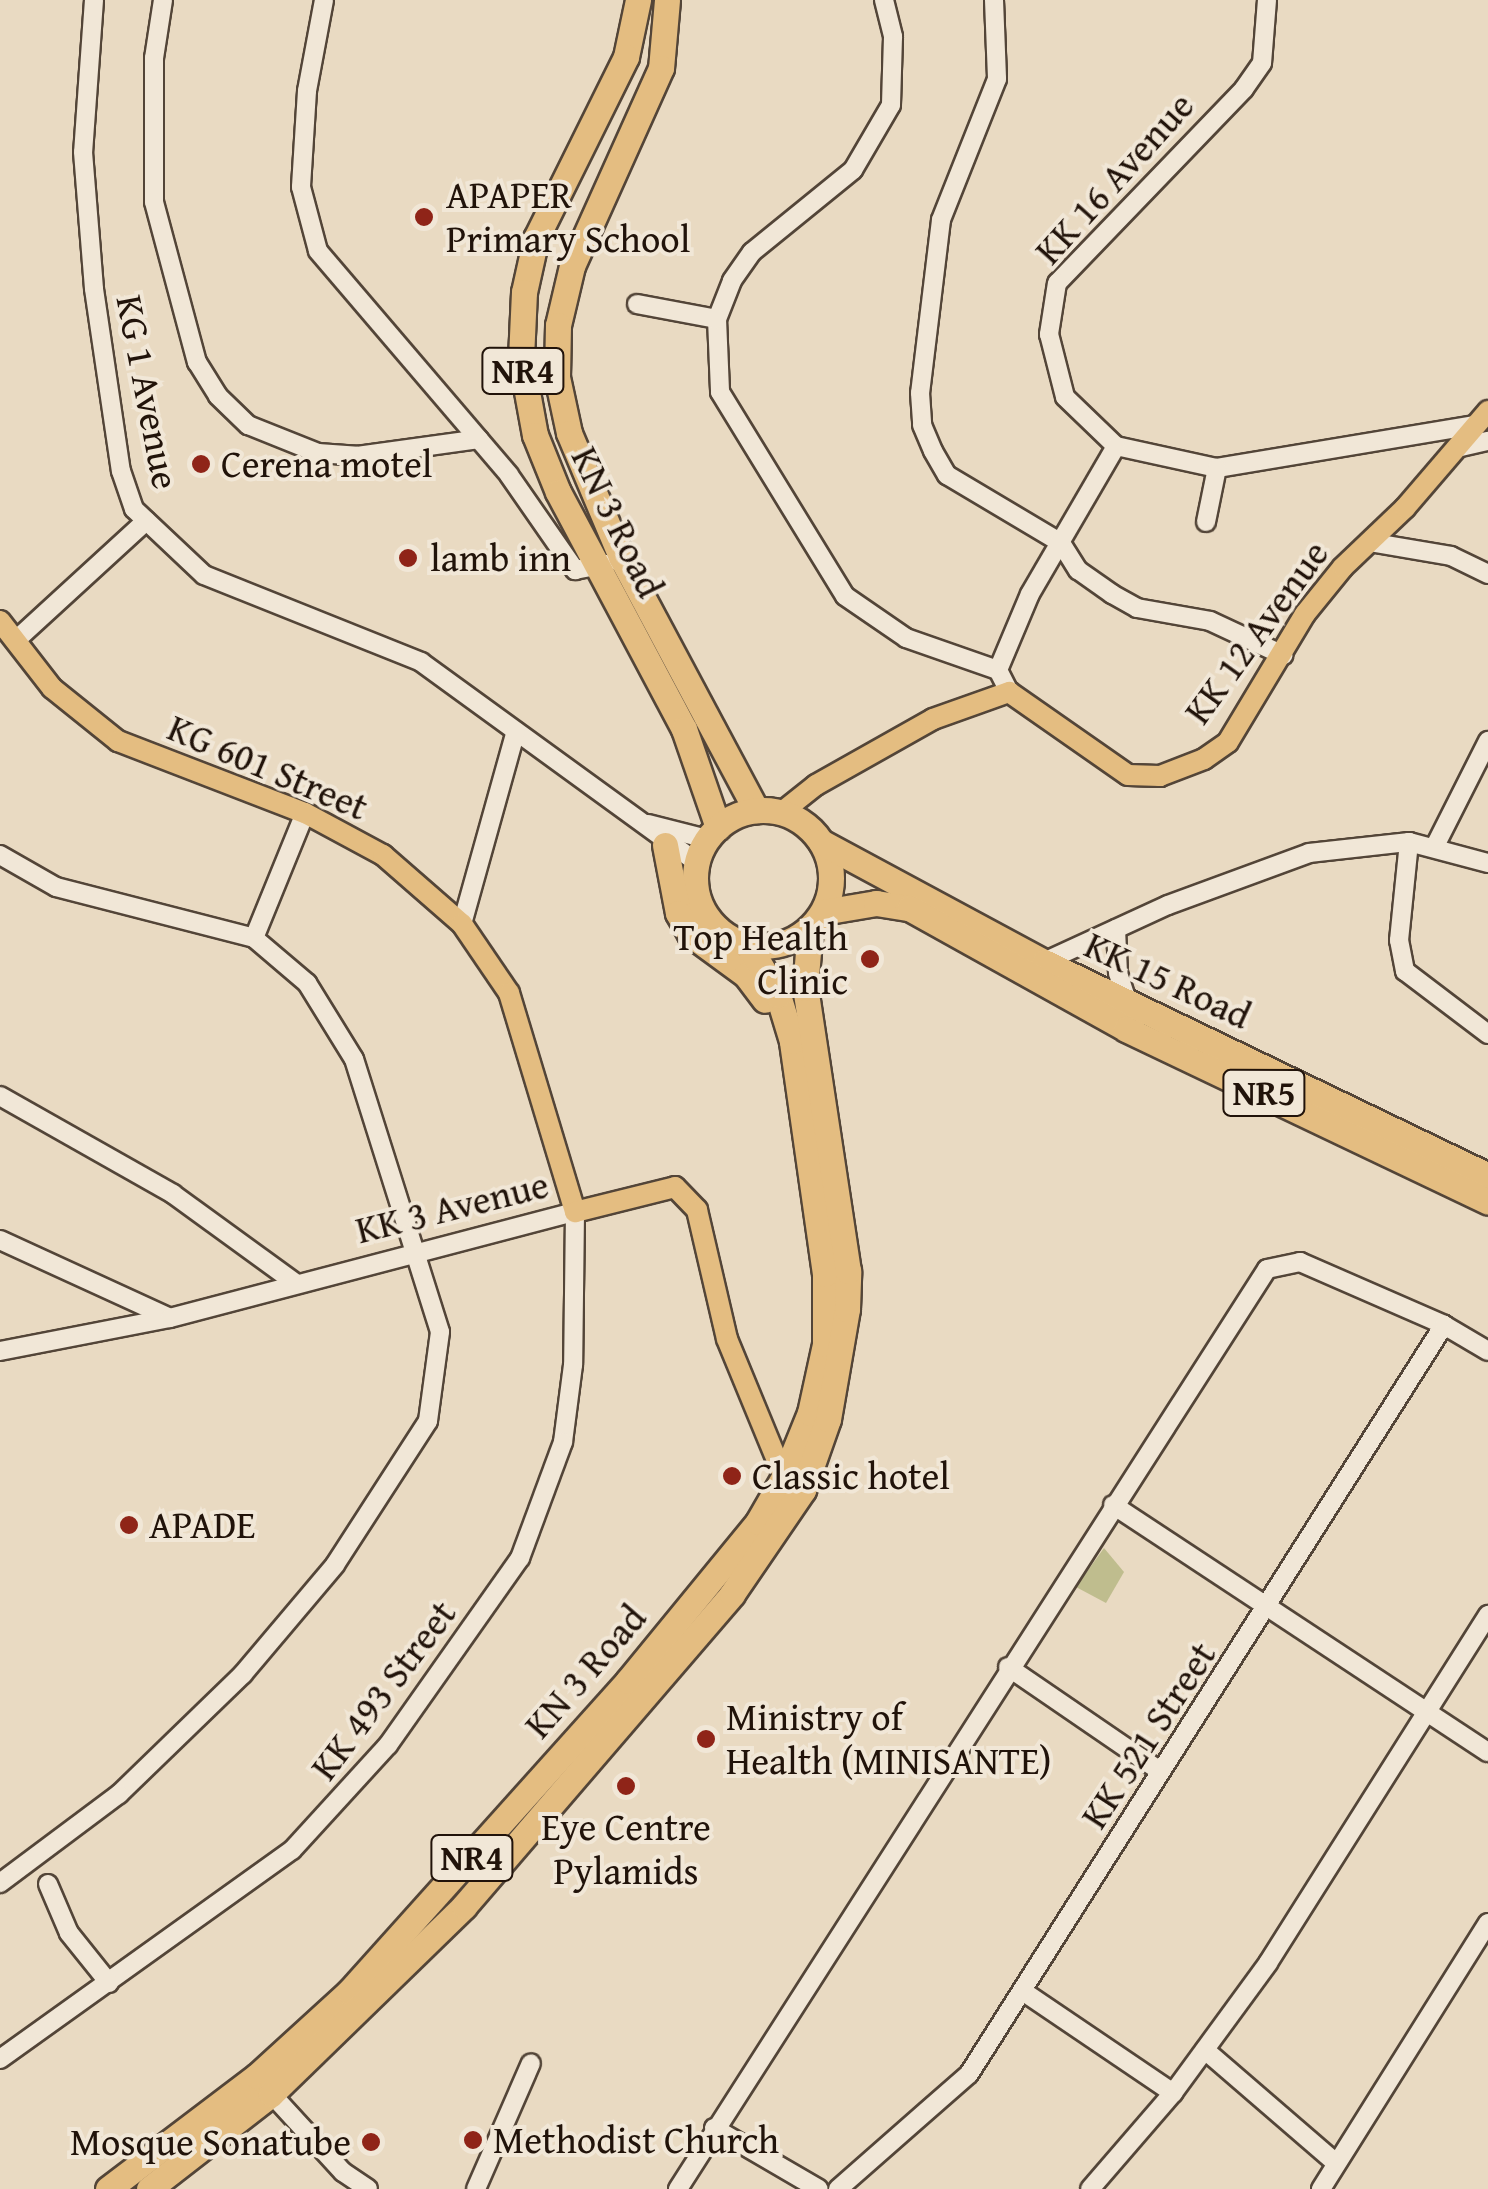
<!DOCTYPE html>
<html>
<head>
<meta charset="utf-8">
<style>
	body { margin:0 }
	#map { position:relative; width:1488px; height:2189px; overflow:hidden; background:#e9dac2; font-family:"Gentium Book Plus",serif }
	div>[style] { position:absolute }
	.green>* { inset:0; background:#bfbd8e }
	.roads { filter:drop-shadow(2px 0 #534538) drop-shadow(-2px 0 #534538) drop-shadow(0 2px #534538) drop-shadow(0 -2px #534538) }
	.minor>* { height:18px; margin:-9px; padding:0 9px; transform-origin:9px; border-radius:9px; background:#f1e7d7 }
	.major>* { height:20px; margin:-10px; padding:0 10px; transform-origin:10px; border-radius:10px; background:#e4bd81 }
	.highway>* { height:25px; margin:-12.5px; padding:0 12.5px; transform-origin:12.5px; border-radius:12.5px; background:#e4bd81 }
	.highway>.ring { margin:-12.5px; padding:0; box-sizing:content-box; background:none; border:25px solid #e4bd81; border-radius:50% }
	.dots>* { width:28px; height:28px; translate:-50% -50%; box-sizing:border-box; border:5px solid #f1e7d7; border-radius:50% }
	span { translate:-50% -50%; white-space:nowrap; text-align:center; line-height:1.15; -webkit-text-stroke:8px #f1e7d7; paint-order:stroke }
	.shield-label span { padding:2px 8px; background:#f1e7d7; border:2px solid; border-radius:8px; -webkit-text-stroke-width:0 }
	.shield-label { font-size:35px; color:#21130a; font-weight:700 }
	.street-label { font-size:38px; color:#21130a }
	.poi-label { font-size:38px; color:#21130a }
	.left { translate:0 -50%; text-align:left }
	.right { translate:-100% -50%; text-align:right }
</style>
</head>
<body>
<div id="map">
	<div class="green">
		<div style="clip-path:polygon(1104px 1548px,1124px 1572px,1106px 1603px,1076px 1587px)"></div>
	</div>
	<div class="roads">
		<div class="minor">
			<div style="left:94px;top:0;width:152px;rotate:94.1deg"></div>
			<div style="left:83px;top:152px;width:137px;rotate:85.4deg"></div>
			<div style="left:94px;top:289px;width:184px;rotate:81.6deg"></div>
			<div style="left:121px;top:471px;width:40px;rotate:71.1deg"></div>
			<div style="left:134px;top:509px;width:96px;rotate:43.3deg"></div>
			<div style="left:204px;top:575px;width:234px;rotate:21.8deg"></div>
			<div style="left:421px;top:662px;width:340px;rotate:36deg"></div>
			<div style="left:163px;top:0;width:59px;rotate:98.8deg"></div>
			<div style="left:154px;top:58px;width:144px;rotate:90deg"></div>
			<div style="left:154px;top:202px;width:166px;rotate:75deg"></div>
			<div style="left:197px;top:362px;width:40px;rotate:58deg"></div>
			<div style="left:218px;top:396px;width:42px;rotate:44deg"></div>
			<div style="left:248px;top:425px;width:75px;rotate:21.8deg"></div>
			<div style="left:318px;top:453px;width:39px;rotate:4deg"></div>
			<div style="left:357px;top:456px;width:123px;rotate:-7.9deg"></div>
			<div style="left:324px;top:0;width:93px;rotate:100.6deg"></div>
			<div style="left:307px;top:91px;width:96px;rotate:93.6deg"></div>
			<div style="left:301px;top:187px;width:66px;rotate:75.1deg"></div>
			<div style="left:318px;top:251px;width:294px;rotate:49.5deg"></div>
			<div style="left:509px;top:475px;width:116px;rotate:55.2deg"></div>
			<div style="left:575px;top:570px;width:32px;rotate:-11deg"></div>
			<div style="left:884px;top:0;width:38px;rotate:76deg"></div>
			<div style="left:893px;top:37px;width:68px;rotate:91.7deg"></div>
			<div style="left:891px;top:105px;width:75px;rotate:120.3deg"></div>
			<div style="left:853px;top:170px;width:130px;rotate:140.9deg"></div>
			<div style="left:752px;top:252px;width:35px;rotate:125deg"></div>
			<div style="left:732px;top:281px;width:41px;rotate:111.5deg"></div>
			<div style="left:717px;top:319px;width:73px;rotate:87.6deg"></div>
			<div style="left:720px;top:392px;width:239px;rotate:58.5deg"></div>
			<div style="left:845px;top:596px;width:74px;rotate:34.5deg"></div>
			<div style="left:906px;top:638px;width:97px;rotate:19.2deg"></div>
			<div style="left:998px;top:670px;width:25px;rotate:63deg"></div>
			<div style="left:994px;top:0;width:79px;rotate:87.8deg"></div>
			<div style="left:997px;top:79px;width:152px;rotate:111.7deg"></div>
			<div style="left:941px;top:220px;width:174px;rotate:96.9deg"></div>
			<div style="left:920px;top:393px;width:32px;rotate:86deg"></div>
			<div style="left:922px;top:425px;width:28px;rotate:67deg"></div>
			<div style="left:933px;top:451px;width:28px;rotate:60deg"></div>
			<div style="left:947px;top:475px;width:133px;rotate:30.8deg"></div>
			<div style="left:1061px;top:543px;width:32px;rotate:58deg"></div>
			<div style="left:1078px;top:570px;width:42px;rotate:35.2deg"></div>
			<div style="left:1112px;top:594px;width:29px;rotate:29deg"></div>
			<div style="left:1137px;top:608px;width:74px;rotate:10.1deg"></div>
			<div style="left:1210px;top:621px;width:81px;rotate:25deg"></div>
			<div style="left:1267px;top:0;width:63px;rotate:94.5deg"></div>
			<div style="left:1262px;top:63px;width:32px;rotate:125deg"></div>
			<div style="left:1244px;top:89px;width:269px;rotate:133.9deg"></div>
			<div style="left:1057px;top:283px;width:52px;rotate:98.9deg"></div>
			<div style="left:1049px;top:334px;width:65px;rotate:75.7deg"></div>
			<div style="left:1065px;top:397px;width:71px;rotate:43.9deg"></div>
			<div style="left:1116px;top:446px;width:103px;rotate:12.3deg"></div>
			<div style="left:1217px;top:468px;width:262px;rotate:-9.5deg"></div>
			<div style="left:637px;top:304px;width:81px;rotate:10.6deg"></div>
			<div style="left:1461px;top:447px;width:28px;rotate:-13deg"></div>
			<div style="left:1206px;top:522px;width:55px;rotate:-78.5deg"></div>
			<div style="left:1369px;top:542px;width:83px;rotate:9.7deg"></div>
			<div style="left:1451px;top:556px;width:41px;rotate:25.9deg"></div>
			<div style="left:15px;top:641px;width:178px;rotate:-42.5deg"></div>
			<div style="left:998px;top:670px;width:82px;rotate:-67.2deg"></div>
			<div style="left:1030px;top:594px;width:171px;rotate:-59.8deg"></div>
			<div style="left:648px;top:824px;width:61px;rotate:14.3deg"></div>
			<div style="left:1409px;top:842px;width:99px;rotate:95.8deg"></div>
			<div style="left:1399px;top:940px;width:32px;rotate:79deg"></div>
			<div style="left:1405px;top:971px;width:104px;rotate:37.2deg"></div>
			<div style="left:1434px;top:848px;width:120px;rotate:-63.2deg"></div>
			<div style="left:0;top:855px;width:64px;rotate:29.7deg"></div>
			<div style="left:56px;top:887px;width:204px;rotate:14.4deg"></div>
			<div style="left:254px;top:938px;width:70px;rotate:40.3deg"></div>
			<div style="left:307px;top:983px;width:89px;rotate:58.3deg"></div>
			<div style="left:354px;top:1059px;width:286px;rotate:72.5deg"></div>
			<div style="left:440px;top:1332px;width:90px;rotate:97.7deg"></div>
			<div style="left:428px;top:1421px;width:171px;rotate:122.9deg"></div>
			<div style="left:335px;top:1565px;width:143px;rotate:130.2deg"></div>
			<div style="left:243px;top:1674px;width:173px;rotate:135.9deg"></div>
			<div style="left:119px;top:1794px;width:149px;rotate:143.2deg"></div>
			<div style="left:462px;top:924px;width:200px;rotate:-74.4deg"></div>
			<div style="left:1116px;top:929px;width:44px;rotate:87.4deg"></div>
			<div style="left:1118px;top:973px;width:32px;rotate:72deg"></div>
			<div style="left:254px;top:938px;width:135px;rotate:-67.8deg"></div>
			<div style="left:1044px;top:962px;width:136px;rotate:-24.7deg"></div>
			<div style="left:1168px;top:905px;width:150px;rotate:-20.2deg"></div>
			<div style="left:1309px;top:853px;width:101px;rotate:-6.3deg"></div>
			<div style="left:1409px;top:842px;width:82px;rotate:14.9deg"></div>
			<div style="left:0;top:1096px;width:199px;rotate:29.5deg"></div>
			<div style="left:173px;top:1194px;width:150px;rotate:36deg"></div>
			<div style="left:0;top:1240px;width:187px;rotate:24.6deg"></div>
			<div style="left:0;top:1351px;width:173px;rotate:-11deg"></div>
			<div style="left:170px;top:1318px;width:419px;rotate:-14.7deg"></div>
			<div style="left:575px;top:1212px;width:153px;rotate:90.7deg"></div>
			<div style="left:573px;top:1365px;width:78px;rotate:97.4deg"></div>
			<div style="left:563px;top:1442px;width:124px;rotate:110.3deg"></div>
			<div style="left:520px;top:1558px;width:229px;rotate:125.2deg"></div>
			<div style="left:388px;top:1745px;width:142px;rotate:132.4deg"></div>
			<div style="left:292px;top:1850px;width:359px;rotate:144.4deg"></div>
			<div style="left:1113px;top:1505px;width:449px;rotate:33.4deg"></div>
			<div style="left:1008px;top:1667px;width:184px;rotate:34.4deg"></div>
			<div style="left:48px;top:1884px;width:53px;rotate:66.8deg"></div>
			<div style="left:69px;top:1933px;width:64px;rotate:51.3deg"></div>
			<div style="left:1024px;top:1992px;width:180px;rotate:34.1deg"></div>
			<div style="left:1205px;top:2050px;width:173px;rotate:40.8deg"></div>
			<div style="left:266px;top:2088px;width:114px;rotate:47.5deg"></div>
			<div style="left:343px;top:2172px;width:30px;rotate:34deg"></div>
			<div style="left:714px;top:2128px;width:121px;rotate:30.2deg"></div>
			<div style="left:476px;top:2189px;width:137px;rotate:-66.4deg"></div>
			<div style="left:678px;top:2189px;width:1092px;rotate:-57.37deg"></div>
			<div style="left:1267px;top:1269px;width:34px;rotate:-12deg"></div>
			<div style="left:1300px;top:1262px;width:157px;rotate:23.6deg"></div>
			<div style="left:838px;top:2189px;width:174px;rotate:-41.3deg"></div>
			<div style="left:969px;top:2074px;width:887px;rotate:-57.62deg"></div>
			<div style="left:1444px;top:1325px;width:51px;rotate:30.6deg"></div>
			<div style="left:1090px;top:2189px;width:127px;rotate:-49.2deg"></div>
			<div style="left:1173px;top:2093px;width:161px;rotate:-53.8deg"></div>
			<div style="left:1268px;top:1963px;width:412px;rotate:-57.7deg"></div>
			<div style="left:1321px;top:2189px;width:314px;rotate:-57.9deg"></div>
		</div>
		<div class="major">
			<div style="left:0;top:621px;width:85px;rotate:52.2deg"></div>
			<div style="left:52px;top:688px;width:85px;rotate:38.8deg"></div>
			<div style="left:118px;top:741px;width:200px;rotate:21.1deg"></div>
			<div style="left:305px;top:813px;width:89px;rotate:28.3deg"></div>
			<div style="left:383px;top:855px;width:105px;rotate:41.1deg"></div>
			<div style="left:462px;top:924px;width:83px;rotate:55.7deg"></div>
			<div style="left:509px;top:993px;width:229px;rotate:73.2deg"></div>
			<div style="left:575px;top:1212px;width:103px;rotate:-14deg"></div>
			<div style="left:675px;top:1187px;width:32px;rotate:46deg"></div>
			<div style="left:697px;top:1210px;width:132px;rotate:76.9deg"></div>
			<div style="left:727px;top:1339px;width:149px;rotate:67.6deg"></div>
			<div style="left:782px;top:812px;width:43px;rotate:-38.5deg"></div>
			<div style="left:816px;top:785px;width:134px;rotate:-29.4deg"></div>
			<div style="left:933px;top:719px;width:81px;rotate:-19.6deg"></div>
			<div style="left:1009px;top:692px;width:145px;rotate:34.9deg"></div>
			<div style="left:1128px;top:775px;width:32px;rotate:2deg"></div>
			<div style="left:1160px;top:776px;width:47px;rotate:-21.1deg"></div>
			<div style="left:1204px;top:759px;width:29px;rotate:-35deg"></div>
			<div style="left:1228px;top:742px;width:149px;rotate:-59deg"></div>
			<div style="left:1305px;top:614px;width:60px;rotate:-51deg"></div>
			<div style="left:1343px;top:567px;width:86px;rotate:-43.6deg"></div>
			<div style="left:1405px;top:508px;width:128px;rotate:-49.4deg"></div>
		</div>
		<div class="highway">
			<div style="left:638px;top:0;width:58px;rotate:101.9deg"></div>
			<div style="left:626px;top:57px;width:202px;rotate:116.4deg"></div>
			<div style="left:536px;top:238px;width:55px;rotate:102.5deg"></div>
			<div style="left:524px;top:292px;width:67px;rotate:92.6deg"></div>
			<div style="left:521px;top:359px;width:77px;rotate:79.6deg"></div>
			<div style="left:535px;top:435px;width:61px;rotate:68deg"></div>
			<div style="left:558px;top:492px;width:268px;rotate:62deg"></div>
			<div style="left:684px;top:729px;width:104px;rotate:70.9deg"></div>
			<div style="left:667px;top:0;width:68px;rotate:95deg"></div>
			<div style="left:661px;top:68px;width:217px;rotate:114.2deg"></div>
			<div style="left:572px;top:266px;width:61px;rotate:103.3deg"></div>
			<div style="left:558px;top:325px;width:52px;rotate:91.1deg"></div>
			<div style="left:557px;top:377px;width:57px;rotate:77.9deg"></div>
			<div style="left:569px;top:433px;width:134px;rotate:67.2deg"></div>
			<div style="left:621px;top:557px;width:287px;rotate:61.9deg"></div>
			<div class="ring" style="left:695px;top:810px;width:111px;height:111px"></div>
			<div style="left:821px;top:842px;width:253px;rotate:28.3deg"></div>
			<div style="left:1044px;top:962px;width:493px;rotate:25.7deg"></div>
			<div style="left:665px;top:845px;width:69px;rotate:79.2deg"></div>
			<div style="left:678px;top:913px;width:24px;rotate:60deg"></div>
			<div style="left:690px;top:934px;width:69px;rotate:36.2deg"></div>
			<div style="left:746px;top:975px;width:31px;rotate:53deg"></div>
			<div style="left:823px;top:912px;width:54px;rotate:-9.6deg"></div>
			<div style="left:876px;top:903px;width:33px;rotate:9deg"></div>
			<div style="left:909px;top:908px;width:248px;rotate:29.1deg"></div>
			<div style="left:1126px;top:1029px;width:401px;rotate:25.5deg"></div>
			<div style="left:108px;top:2189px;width:187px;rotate:-37.2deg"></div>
			<div style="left:257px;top:2076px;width:125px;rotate:-42.4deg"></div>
			<div style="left:349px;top:1992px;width:418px;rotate:-48.1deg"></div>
			<div style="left:628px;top:1681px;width:205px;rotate:-50.7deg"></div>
			<div style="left:758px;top:1522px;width:52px;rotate:-60deg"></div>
			<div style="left:784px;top:1477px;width:69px;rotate:-67.9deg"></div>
			<div style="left:810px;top:1413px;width:71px;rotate:-77.7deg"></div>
			<div style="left:825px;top:1344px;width:70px;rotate:-90deg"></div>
			<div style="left:825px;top:1274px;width:235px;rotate:-98.1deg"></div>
			<div style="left:792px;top:1041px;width:48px;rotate:-106.9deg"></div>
			<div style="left:778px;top:995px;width:58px;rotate:-121deg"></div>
			<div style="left:149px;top:2189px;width:155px;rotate:-37.9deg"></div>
			<div style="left:271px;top:2094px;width:269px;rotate:-44.2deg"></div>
			<div style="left:464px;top:1906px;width:411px;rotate:-49.3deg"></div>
			<div style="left:732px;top:1594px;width:126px;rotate:-55.7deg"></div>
			<div style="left:803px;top:1490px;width:75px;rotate:-70.6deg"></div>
			<div style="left:828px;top:1419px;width:112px;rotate:-80.2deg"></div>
			<div style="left:847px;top:1309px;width:38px;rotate:-88deg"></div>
			<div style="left:848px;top:1271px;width:286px;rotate:-98.6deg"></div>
			<div style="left:805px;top:988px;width:60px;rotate:-85.2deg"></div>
		</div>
	</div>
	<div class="dots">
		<div style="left:424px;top:217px;background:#8f2418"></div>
		<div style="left:201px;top:464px;background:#8f2418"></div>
		<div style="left:408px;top:558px;background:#8f2418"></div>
		<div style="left:870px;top:959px;background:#8f2418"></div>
		<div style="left:732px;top:1476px;background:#8f2418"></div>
		<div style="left:129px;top:1525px;background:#8f2418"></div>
		<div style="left:706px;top:1739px;background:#8f2418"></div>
		<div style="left:626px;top:1786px;background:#8f2418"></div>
		<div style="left:473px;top:2140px;background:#8f2418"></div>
		<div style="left:371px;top:2142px;background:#8f2418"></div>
	</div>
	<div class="shield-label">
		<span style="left:523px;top:371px">NR4</span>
		<span style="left:1264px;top:1093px">NR5</span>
		<span style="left:472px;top:1858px">NR4</span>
	</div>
	<div class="street-label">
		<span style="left:1114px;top:178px;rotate:-48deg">KK 16 Avenue</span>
		<span style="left:148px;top:392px;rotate:79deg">KG 1 Avenue</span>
		<span style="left:618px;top:522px;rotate:64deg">KN 3 Road</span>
		<span style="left:1256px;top:632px;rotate:-54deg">KK 12 Avenue</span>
		<span style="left:268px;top:767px;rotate:23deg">KG 601 Street</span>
		<span style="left:1168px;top:980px;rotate:25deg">KK 15 Road</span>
		<span style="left:452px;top:1207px;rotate:-14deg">KK 3 Avenue</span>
		<span style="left:585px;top:1671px;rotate:-49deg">KN 3 Road</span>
		<span style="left:383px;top:1690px;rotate:-53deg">KK 493 Street</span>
		<span style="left:1148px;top:1735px;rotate:-57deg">KK 521 Street</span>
	</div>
	<div class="poi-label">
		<span class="left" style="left:446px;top:217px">APAPER<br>Primary School</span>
		<span class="left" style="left:221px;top:464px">Cerena motel</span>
		<span class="left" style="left:430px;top:558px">lamb inn</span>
		<span class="right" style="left:848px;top:959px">Top Health<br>Clinic</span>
		<span class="left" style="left:752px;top:1476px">Classic hotel</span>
		<span class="left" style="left:149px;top:1525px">APADE</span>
		<span class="left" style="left:726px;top:1739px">Ministry of<br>Health (MINISANTE)</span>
		<span style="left:626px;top:1849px">Eye Centre<br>Pylamids</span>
		<span class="left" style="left:493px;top:2140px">Methodist Church</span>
		<span class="right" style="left:351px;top:2142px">Mosque Sonatube</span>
	</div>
</div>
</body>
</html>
